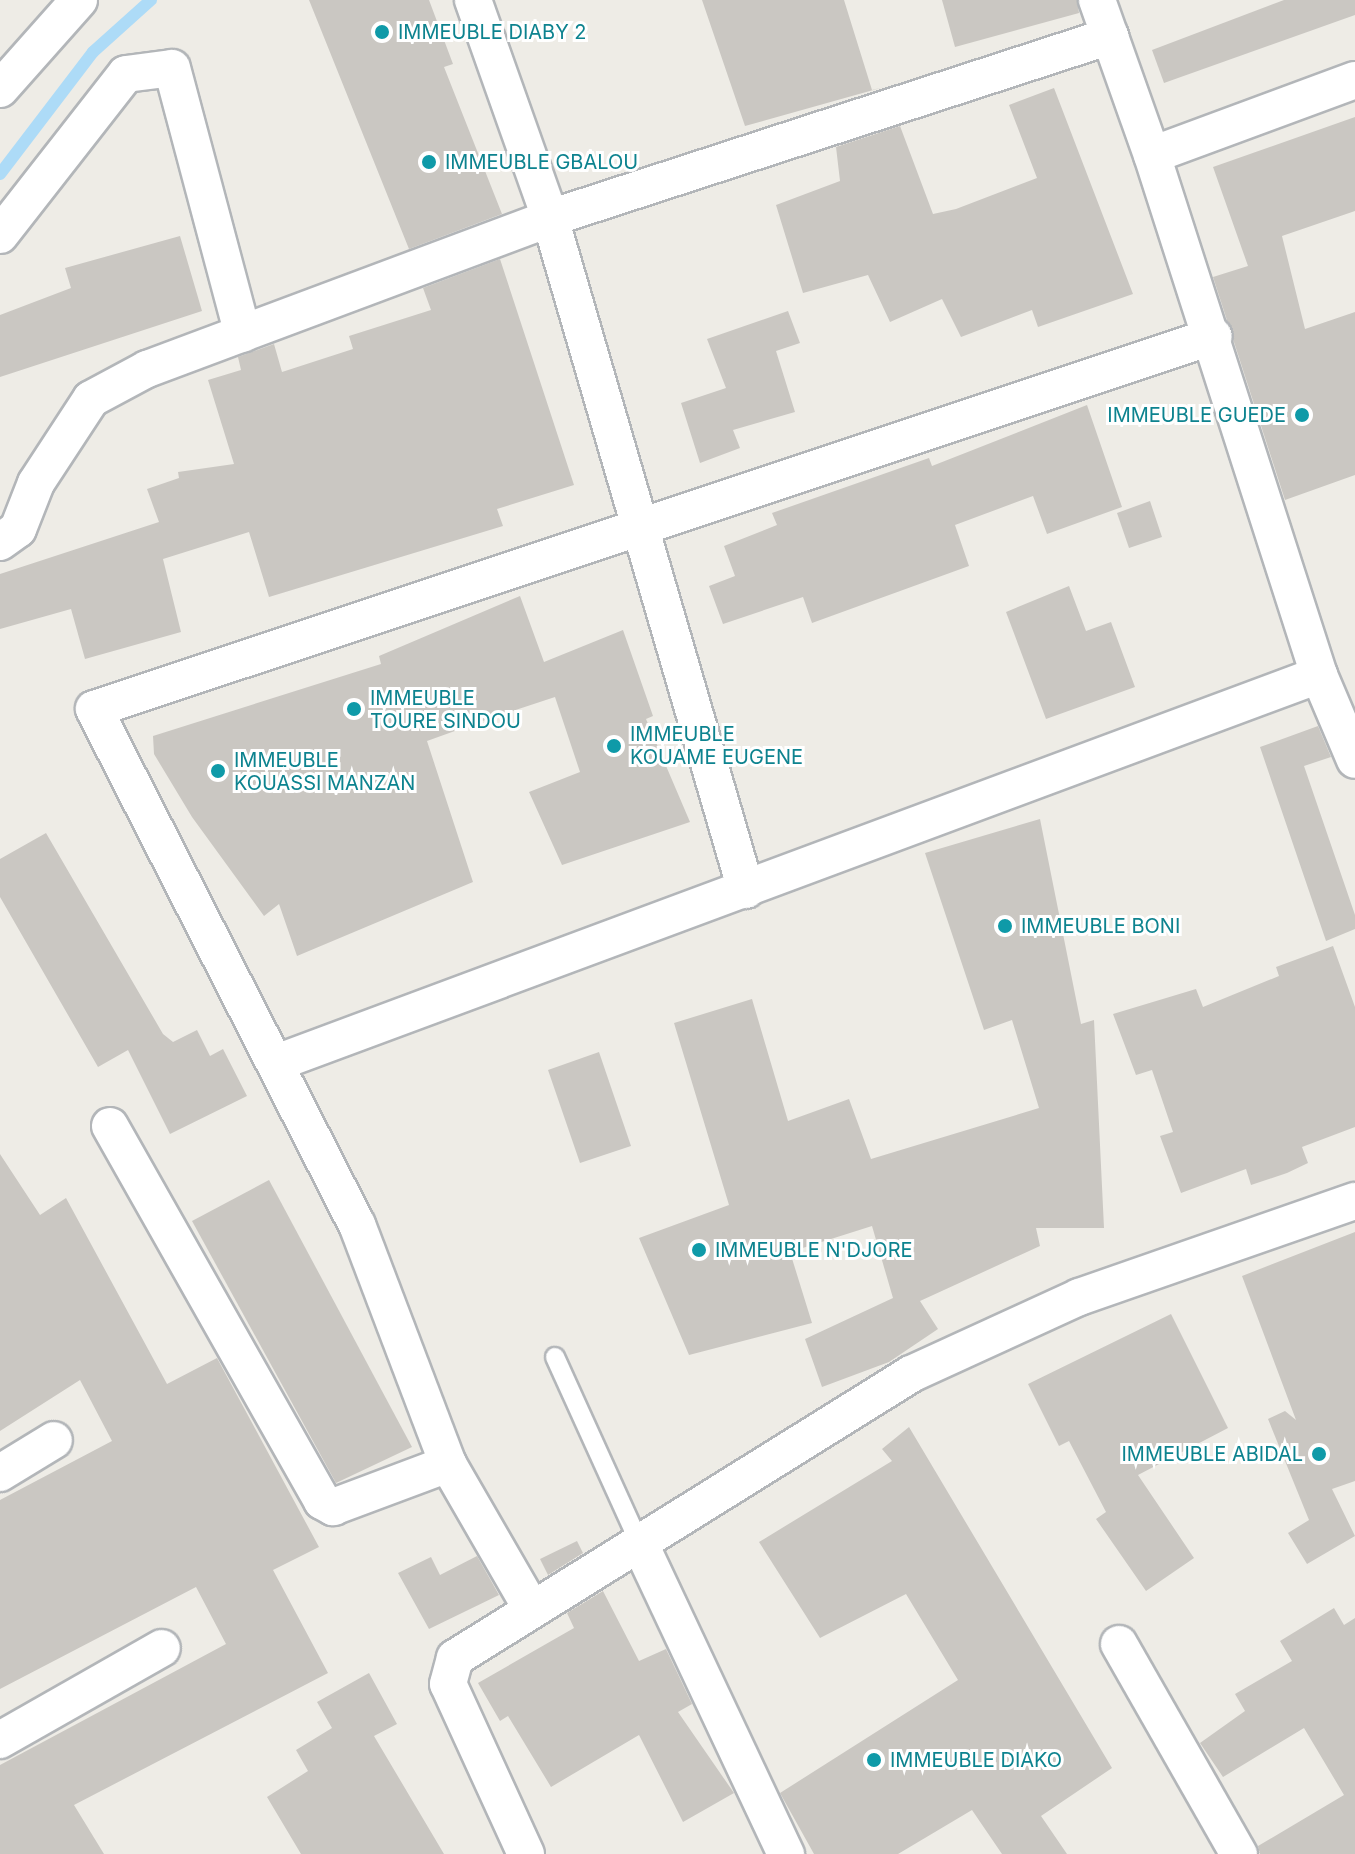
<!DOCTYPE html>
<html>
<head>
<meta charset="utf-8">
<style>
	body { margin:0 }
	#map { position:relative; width:1355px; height:1854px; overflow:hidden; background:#eeece6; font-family:Inter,sans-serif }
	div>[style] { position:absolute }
	.stream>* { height:12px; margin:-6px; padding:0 6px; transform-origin:6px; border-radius:6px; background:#addbf7 }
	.building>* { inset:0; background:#cac7c2 }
	.roads { filter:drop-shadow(2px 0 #b3b6b9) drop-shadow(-2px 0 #b3b6b9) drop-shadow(0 2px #b3b6b9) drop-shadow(0 -2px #b3b6b9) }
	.lane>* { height:18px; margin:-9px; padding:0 9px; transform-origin:9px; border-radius:9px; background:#fff }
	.street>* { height:36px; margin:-18px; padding:0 18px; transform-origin:18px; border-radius:18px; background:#fff }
	.dots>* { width:22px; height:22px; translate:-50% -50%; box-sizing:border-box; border:4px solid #fff; border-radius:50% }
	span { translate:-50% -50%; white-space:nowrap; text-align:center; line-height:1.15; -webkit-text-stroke:6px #fff; paint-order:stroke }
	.culture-label { font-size:20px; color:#0d838f }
	.left { translate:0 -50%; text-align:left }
	.right { translate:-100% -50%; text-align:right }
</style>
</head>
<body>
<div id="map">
	<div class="stream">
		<div style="left:0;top:174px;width:153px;rotate:-52.7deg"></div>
		<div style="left:93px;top:52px;width:78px;rotate:-41.9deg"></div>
	</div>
	<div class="building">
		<div style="clip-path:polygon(309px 0,429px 0,453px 64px,444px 67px,502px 214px,409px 249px)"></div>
		<div style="clip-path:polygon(702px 0,844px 0,872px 90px,884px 87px,745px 126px)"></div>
		<div style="clip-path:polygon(942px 0,1077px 0,1079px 13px,955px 47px)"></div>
		<div style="clip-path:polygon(1284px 0,1355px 0,1355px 15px,1164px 83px,1152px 50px)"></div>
		<div style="clip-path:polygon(1054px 88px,1133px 294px,1038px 327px,1032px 310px,961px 337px,942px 299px,890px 322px,868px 275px,803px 293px,776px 205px,840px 181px,836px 147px,900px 126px,933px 214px,956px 209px,1037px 178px,1009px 105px)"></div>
		<div style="clip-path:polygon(1355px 117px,1355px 211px,1282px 236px,1305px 329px,1355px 312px,1355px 475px,1285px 500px,1213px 277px,1248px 266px,1213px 167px)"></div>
		<div style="clip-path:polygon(180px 236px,202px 311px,0 377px,0 315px,71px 288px,65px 268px)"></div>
		<div style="clip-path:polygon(500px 259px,574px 485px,497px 509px,503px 526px,269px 597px,249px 532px,163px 559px,181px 632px,85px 659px,71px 609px,0 629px,0 574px,159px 522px,147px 489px,179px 478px,178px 472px,234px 464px,208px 380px,241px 370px,238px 357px,274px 344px,282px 372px,353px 349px,349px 336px,431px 310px,423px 288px)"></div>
		<div style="clip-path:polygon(788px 311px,800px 343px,776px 351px,795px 412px,733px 430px,740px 448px,700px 463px,681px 403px,726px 388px,707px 339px)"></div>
		<div style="clip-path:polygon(1087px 405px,1122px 507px,1047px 534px,1033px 496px,955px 525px,969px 566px,812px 623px,803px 597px,723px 624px,709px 586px,735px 576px,724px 546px,777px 525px,772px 513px,929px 458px,932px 466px)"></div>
		<div style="clip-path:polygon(1150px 501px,1162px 537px,1129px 548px,1117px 513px)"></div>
		<div style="clip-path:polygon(1069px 586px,1086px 631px,1111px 622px,1135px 687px,1046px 719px,1006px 612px)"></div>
		<div style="clip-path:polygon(520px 596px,544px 662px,623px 630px,653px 716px,646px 719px,690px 822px,562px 865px,529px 792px,580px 772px,555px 697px,491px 718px,427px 741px,473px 882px,297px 956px,279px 904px,264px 916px,192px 817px,154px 754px,153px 736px,381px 664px,379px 656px)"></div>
		<div style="clip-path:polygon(1318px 726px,1331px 757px,1304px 766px,1355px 915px,1355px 929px,1326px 941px,1260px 747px)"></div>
		<div style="clip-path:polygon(1040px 819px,1081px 1024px,1094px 1020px,1104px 1228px,1036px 1228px,1040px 1246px,920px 1301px,938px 1329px,889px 1362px,822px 1387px,805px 1339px,893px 1298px,872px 1226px,790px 1252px,812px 1323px,689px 1355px,639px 1238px,729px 1205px,674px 1023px,752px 999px,788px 1121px,849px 1099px,871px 1159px,1039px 1108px,1012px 1020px,984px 1030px,925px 853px)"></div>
		<div style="clip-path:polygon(46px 833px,163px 1034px,173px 1042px,197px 1030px,210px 1056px,223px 1049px,247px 1096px,170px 1134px,128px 1050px,98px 1067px,0 897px,0 859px)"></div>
		<div style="clip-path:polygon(1333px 946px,1355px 1007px,1355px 1127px,1302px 1147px,1308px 1163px,1287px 1173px,1251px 1185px,1246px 1169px,1181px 1193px,1160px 1136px,1173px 1132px,1152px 1070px,1136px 1075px,1113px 1014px,1196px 989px,1203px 1007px,1279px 976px,1276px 967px)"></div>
		<div style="clip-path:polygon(599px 1052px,631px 1146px,580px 1163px,548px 1070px)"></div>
		<div style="clip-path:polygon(0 1154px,40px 1215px,66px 1198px,167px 1384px,217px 1358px,319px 1547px,273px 1570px,328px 1673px,74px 1805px,104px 1854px,0 1854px,0 1765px,226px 1644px,196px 1587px,0 1689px,0 1500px,112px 1441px,80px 1380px,0 1431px)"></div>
		<div style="clip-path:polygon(269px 1180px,412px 1447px,336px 1483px,192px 1221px)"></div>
		<div style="clip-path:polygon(1355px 1232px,1355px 1481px,1332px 1489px,1355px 1536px,1307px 1564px,1288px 1533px,1309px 1520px,1268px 1419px,1285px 1411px,1296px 1420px,1242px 1276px)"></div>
		<div style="clip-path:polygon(1171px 1314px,1228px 1428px,1138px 1475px,1194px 1558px,1146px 1591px,1096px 1519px,1106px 1512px,1069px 1441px,1059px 1446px,1028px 1384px)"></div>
		<div style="clip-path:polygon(909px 1427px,1112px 1768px,1041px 1816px,1067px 1854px,1002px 1854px,972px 1810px,898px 1854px,814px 1854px,780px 1793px,958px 1680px,906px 1594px,820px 1638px,759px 1542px,892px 1461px,882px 1449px)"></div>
		<div style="clip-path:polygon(577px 1541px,583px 1553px,548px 1575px,540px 1559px)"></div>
		<div style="clip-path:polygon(477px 1556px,499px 1595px,429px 1629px,398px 1573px,431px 1557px,440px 1575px)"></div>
		<div style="clip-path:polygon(603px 1591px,639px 1661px,666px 1649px,692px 1704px,678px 1712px,734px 1793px,683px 1822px,639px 1735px,551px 1787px,508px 1716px,500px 1721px,478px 1683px,574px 1628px,567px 1613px)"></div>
		<div style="clip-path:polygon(1334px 1608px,1344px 1625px,1355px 1618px,1355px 1854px,1260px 1854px,1258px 1846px,1344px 1795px,1304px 1728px,1223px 1777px,1200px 1743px,1245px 1711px,1235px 1694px,1292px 1661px,1280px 1641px)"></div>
		<div style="clip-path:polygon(369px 1673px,397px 1724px,374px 1736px,444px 1854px,301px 1854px,267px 1797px,308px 1771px,296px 1750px,332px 1728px,317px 1702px)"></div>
	</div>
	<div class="roads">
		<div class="lane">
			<div style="left:555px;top:1357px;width:205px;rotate:65.6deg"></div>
		</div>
		<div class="street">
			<div style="left:473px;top:0;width:231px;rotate:70.5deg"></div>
			<div style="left:550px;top:218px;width:700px;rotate:73.74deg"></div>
			<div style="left:1097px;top:0;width:164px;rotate:70.5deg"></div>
			<div style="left:1355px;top:80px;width:216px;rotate:159.7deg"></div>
			<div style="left:1152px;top:155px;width:546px;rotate:72.2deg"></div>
			<div style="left:1319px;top:675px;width:92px;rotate:67deg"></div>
			<div style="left:0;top:89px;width:119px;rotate:-48.4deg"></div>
			<div style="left:0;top:235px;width:204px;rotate:-52deg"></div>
			<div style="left:126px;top:74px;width:46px;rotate:-7.4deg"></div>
			<div style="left:172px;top:68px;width:275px;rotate:75.1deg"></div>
			<div style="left:0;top:542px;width:22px;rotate:-36deg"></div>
			<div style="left:18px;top:529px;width:49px;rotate:-68.6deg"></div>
			<div style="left:36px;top:483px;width:100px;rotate:-56.8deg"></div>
			<div style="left:91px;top:399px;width:64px;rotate:-28.2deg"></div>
			<div style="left:147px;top:369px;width:430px;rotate:-20.5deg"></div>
			<div style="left:550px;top:218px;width:589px;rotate:-18deg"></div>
			<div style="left:276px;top:1063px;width:1113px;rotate:-20.41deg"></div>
			<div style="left:110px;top:1126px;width:431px;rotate:60.5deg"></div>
			<div style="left:322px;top:1501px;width:13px;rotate:29deg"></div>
			<div style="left:333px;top:1507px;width:123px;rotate:-20.5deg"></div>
			<div style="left:0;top:1473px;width:63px;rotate:-31.4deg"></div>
			<div style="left:640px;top:1544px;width:343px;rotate:64.8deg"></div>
			<div style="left:530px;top:1606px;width:164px;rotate:-120deg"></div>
			<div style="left:448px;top:1464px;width:256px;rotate:-110.8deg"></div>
			<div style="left:357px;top:1225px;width:579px;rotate:-117.01deg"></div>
			<div style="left:94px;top:709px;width:1180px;rotate:-18.42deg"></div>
			<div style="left:1119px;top:1644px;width:242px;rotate:60.3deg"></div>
			<div style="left:0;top:1740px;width:186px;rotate:-29.6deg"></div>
			<div style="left:526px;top:1854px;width:187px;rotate:-114.6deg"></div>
			<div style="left:448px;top:1684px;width:27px;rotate:-75deg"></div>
			<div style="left:455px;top:1658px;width:537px;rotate:-31.91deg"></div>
			<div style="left:911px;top:1374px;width:185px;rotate:-24.6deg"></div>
			<div style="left:1079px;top:1297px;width:292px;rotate:-19.2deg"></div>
		</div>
	</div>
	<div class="dots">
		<div style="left:382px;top:32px;background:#0f9aa8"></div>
		<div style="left:429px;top:162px;background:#0f9aa8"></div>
		<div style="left:1302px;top:415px;background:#0f9aa8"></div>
		<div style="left:354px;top:709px;background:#0f9aa8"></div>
		<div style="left:614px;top:746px;background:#0f9aa8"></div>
		<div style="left:218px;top:771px;background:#0f9aa8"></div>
		<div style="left:1005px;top:926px;background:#0f9aa8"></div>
		<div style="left:699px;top:1250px;background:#0f9aa8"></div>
		<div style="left:1319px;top:1454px;background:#0f9aa8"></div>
		<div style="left:874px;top:1760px;background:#0f9aa8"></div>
	</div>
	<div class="culture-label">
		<span class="left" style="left:398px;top:32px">IMMEUBLE DIABY 2</span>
		<span class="left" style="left:445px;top:162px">IMMEUBLE GBALOU</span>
		<span class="right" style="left:1286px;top:415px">IMMEUBLE GUEDE</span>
		<span class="left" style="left:370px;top:710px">IMMEUBLE<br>TOURE SINDOU</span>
		<span class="left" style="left:630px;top:746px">IMMEUBLE<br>KOUAME EUGENE</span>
		<span class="left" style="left:234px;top:772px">IMMEUBLE<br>KOUASSI MANZAN</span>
		<span class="left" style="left:1021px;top:926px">IMMEUBLE BONI</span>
		<span class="left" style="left:715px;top:1250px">IMMEUBLE N'DJORE</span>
		<span class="right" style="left:1303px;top:1454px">IMMEUBLE ABIDAL</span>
		<span class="left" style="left:890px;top:1760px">IMMEUBLE DIAKO</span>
	</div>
</div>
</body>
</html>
